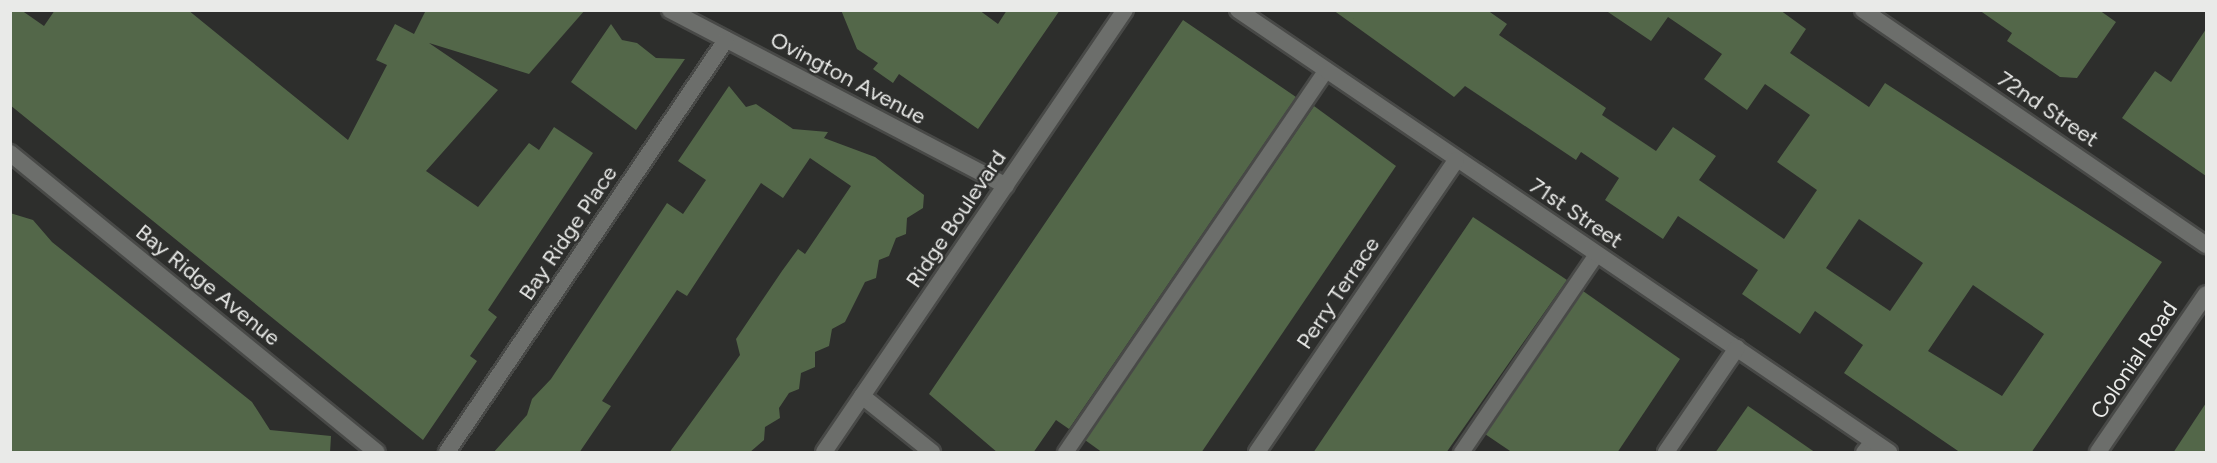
<!DOCTYPE html>
<html>
<head>
<meta charset="utf-8">
<style>
	body { margin:0 }
	#map { position:relative; width:2217px; height:463px; overflow:hidden; background:#2d2e2c; font-family:Figtree,sans-serif }
	div>[style] { position:absolute }
	.building>* { inset:0; background:#536749 }
	.roads { filter:drop-shadow(2px 0 #484947) drop-shadow(-2px 0 #484947) drop-shadow(0 2px #484947) drop-shadow(0 -2px #484947) }
	.service>* { height:15px; margin:-7.5px; padding:0 7.5px; transform-origin:7.5px; border-radius:7.5px; background:#6c6e6b }
	.minor>* { height:16px; margin:-8px; padding:0 8px; transform-origin:8px; border-radius:8px; background:#6c6e6b }
	.tertiary>* { height:16px; margin:-8px; padding:0 8px; transform-origin:8px; border-radius:8px; background:#6c6e6b }
	span { translate:-50% -50%; white-space:nowrap; text-align:center; line-height:1.15; -webkit-text-stroke:4.5px #2d2e2c; paint-order:stroke }
	.street-label { font-size:22px; color:#e9eae8 }
	.frame { position:absolute; inset:0; border:12px solid #e9eae8; pointer-events:none }
</style>
</head>
<body>
<div id="map">
	<div class="building">
		<div style="clip-path:polygon(10px 10px,21px 10px,44px 26px,55px 10px,188px 10px,348px 140px,387px 65px,376px 60px,395px 24px,414px 34px,426px 10px,585px 10px,529px 74px,429px 43px,498px 90px,426px 171px,478px 207px,529px 143px,539px 150px,554px 127px,593px 153px,488px 310px,497px 317px,470px 356px,477px 361px,423px 440px,10px 105px)"></div>
		<div style="clip-path:polygon(841px 10px,979px 10px,998px 24px,1007px 10px,1060px 10px,978px 129px,899px 74px,893px 83px,873px 69px,878px 63px,857px 49px)"></div>
		<div style="clip-path:polygon(evenodd,1333px 10px,1487px 10px,1507px 24px,1499px 35px,1606px 108px,1602px 115px,1656px 151px,1673px 127px,1716px 156px,1699px 180px,1784px 239px,1817px 190px,1777px 162px,1810px 115px,1765px 84px,1747px 110px,1704px 79px,1722px 54px,1668px 17px,1651px 41px,1605px 10px,1780px 10px,1806px 29px,1790px 53px,1869px 107px,1885px 83px,2162px 262px,2031px 453px,1961px 453px,1844px 373px,1863px 345px,1815px 311px,1800px 334px,1742px 294px,1758px 270px,1678px 216px,1663px 239px,1605px 200px,1619px 178px,1581px 152px,1576px 160px,1465px 86px,1454px 97px,1333px 10px,1859px 219px,1923px 263px,1890px 311px,1826px 268px,1859px 219px,1333px 10px,1973px 285px,2044px 334px,2002px 396px,1928px 351px,1973px 285px)"></div>
		<div style="clip-path:polygon(1979px 10px,2099px 10px,2116px 22px,2077px 78px,2060px 77px,2007px 41px,2012px 33px)"></div>
		<div style="clip-path:polygon(1183px 20px,1296px 97px,1069px 429px,1056px 420px,1033px 453px,998px 453px,929px 394px)"></div>
		<div style="clip-path:polygon(611px 24px,622px 40px,637px 43px,656px 58px,685px 59px,636px 130px,571px 82px)"></div>
		<div style="clip-path:polygon(2206px 29px,2206px 176px,2122px 118px,2155px 71px,2171px 82px)"></div>
		<div style="clip-path:polygon(729px 86px,746px 107px,756px 104px,793px 129px,828px 132px,824px 138px,875px 157px,924px 195px,923px 208px,907px 218px,906px 234px,896px 238px,889px 256px,879px 260px,876px 278px,865px 282px,845px 322px,832px 329px,829px 346px,815px 352px,815px 367px,801px 373px,799px 389px,789px 393px,779px 408px,780px 418px,765px 427px,764px 440px,749px 453px,669px 453px,740px 355px,736px 339px,782px 271px,798px 249px,805px 254px,851px 186px,810px 158px,783px 198px,761px 183px,687px 296px,677px 290px,602px 401px,611px 406px,579px 453px,493px 453px,527px 415px,532px 399px,551px 379px,667px 203px,683px 214px,706px 180px,678px 161px)"></div>
		<div style="clip-path:polygon(1314px 106px,1396px 166px,1201px 453px,1103px 453px,1085px 440px)"></div>
		<div style="clip-path:polygon(10px 213px,33px 220px,52px 242px,252px 402px,270px 430px,331px 436px,330px 453px,10px 453px)"></div>
		<div style="clip-path:polygon(1473px 217px,1567px 280px,1446px 453px,1313px 453px)"></div>
		<div style="clip-path:polygon(1583px 291px,1680px 359px,1617px 453px,1513px 453px,1485px 434px)"></div>
		<div style="clip-path:polygon(2206px 403px,2206px 453px,2173px 453px)"></div>
		<div style="clip-path:polygon(1748px 406px,1816px 453px,1715px 453px)"></div>
	</div>
	<div class="roads">
		<div class="service">
			<div style="left:1065px;top:452px;width:463px;rotate:-55.7deg"></div>
			<div style="left:1461px;top:452px;width:240px;rotate:-55.7deg"></div>
			<div style="left:1863px;top:452px;width:14px;rotate:-51deg"></div>
		</div>
		<div class="minor">
			<div style="left:670px;top:10px;width:379px;rotate:27.6deg"></div>
			<div style="left:1238px;top:10px;width:787px;rotate:34.17deg"></div>
			<div style="left:1863px;top:10px;width:416px;rotate:34.4deg"></div>
			<div style="left:862px;top:396px;width:90px;rotate:38.7deg"></div>
			<div style="left:447px;top:452px;width:498px;rotate:-55.9deg"></div>
			<div style="left:1257px;top:452px;width:353px;rotate:-55.7deg"></div>
			<div style="left:1666px;top:452px;width:126px;rotate:-55.7deg"></div>
			<div style="left:2098px;top:452px;width:191px;rotate:-55.6deg"></div>
		</div>
		<div class="tertiary">
			<div style="left:10px;top:153px;width:473px;rotate:39.2deg"></div>
			<div style="left:824px;top:452px;width:535px;rotate:-55.75deg"></div>
		</div>
	</div>
	<div class="street-label">
		<span style="left:848px;top:78px;rotate:28deg">Ovington Avenue</span>
		<span style="left:2048px;top:109px;rotate:34deg">72nd Street</span>
		<span style="left:1576px;top:213px;rotate:34deg">71st Street</span>
		<span style="left:956px;top:219px;rotate:-56deg">Ridge Boulevard</span>
		<span style="left:568px;top:233px;rotate:-56deg">Bay Ridge Place</span>
		<span style="left:208px;top:285px;rotate:39deg">Bay Ridge Avenue</span>
		<span style="left:1338px;top:293px;rotate:-56deg">Perry Terrace</span>
		<span style="left:2134px;top:360px;rotate:-56deg">Colonial Road</span>
	</div>
	<div class="frame"></div>
</div>
</body>
</html>
